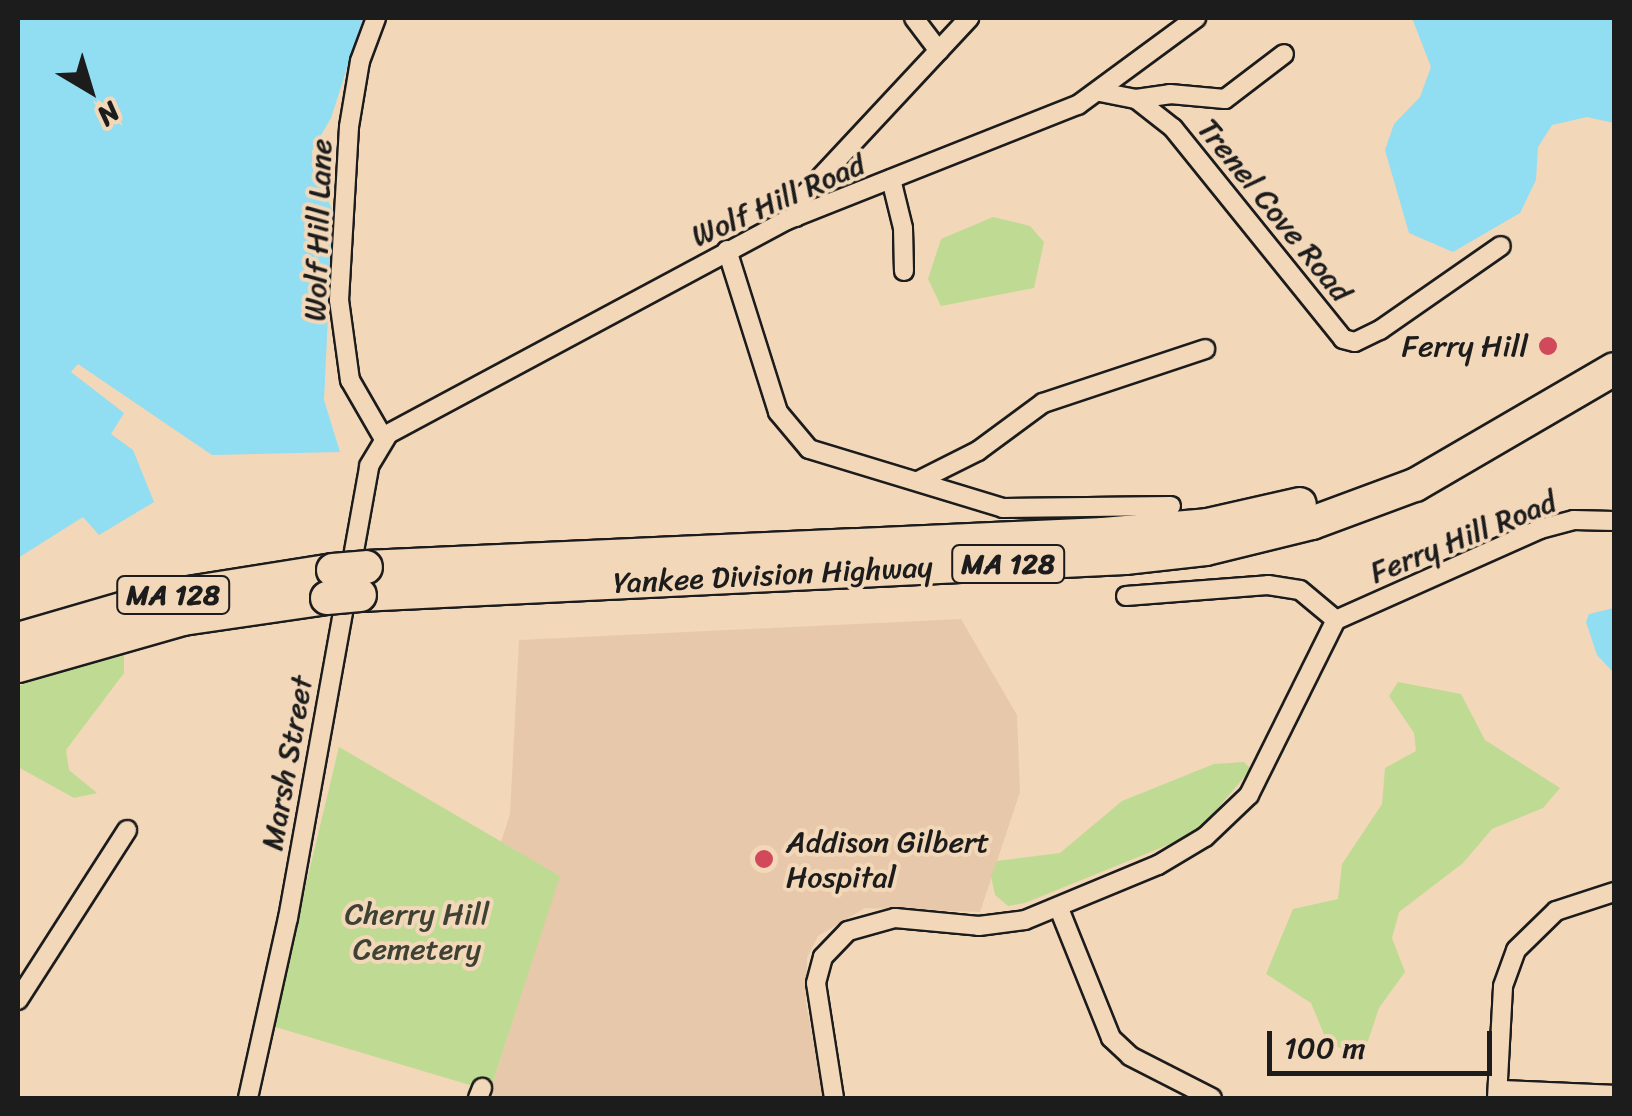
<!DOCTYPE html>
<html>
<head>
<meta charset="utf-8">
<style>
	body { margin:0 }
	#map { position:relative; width:1632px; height:1116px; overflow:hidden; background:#f2d7b9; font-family:Sriracha,sans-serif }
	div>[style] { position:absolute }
	.built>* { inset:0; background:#e8c8aa }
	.green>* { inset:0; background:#bfdb93 }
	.water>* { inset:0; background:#91ddf2 }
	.roads { filter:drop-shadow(2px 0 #1c1c1c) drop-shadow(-2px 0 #1c1c1c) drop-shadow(0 2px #1c1c1c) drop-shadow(0 -2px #1c1c1c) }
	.minor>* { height:18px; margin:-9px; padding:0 9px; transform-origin:9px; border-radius:9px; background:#f2d7b9 }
	.motorway>* { height:32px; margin:-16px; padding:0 16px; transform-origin:16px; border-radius:16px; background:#f2d7b9 }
	.bridges { filter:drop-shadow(2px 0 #1c1c1c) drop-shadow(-2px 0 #1c1c1c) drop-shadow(0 2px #1c1c1c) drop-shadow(0 -2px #1c1c1c) }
	.motorway-bridge>* { height:32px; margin:-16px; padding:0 16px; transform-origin:16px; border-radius:16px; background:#f2d7b9 }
	.dots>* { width:28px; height:28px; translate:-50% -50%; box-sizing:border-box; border:5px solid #f2d7b9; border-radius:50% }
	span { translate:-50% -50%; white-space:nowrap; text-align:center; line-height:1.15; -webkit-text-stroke:8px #f2d7b9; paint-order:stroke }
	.shield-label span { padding:2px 8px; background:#f2d7b9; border:2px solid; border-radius:8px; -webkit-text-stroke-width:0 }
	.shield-label { font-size:28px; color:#1c1c1c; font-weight:700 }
	.street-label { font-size:30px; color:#1c1c1c }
	.poi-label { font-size:30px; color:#1c1c1c }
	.right { translate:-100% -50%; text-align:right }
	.left { translate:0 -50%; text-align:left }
	.park-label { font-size:30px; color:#3d4234 }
	.frame { position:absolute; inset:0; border:20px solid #1c1c1c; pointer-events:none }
	.north { position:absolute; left:40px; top:40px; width:100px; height:100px; -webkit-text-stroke:8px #f2d7b9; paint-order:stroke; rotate:142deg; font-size:28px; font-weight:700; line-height:40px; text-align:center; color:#1c1c1c }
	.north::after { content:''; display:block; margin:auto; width:35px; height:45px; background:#1c1c1c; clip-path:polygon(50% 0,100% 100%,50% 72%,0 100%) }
	.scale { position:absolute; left:1267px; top:1031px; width:225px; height:45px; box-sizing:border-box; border:5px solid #1c1c1c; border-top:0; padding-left:12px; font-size:30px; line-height:35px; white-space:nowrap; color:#1c1c1c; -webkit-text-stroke:8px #f2d7b9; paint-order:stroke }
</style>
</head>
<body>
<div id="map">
	<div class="built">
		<div style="clip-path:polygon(961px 619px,1017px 715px,1020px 792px,980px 912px,865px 908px,818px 936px,807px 958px,806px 1003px,824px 1098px,488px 1098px,559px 876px,501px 842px,510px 814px,519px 640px)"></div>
	</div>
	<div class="green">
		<div style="clip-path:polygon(993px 217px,1030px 226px,1044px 242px,1034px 288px,941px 306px,928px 279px,941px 239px)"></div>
		<div style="clip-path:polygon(124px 651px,124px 673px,66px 750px,69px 770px,97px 793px,74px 798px,18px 767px,18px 686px)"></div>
		<div style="clip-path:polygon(1398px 682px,1461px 694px,1485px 740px,1560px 788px,1543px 808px,1492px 829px,1463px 863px,1399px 912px,1392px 938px,1405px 972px,1379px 1008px,1368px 1041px,1354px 1052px,1328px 1044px,1311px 1003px,1266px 974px,1293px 909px,1338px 899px,1342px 864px,1382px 804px,1385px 768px,1416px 751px,1414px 733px,1389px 696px)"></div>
		<div style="clip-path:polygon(339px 747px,560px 876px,490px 1091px,272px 1026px)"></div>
		<div style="clip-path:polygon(1214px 764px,1244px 762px,1251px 769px,1197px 833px,1025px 903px,1008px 906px,995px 895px,991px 876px,997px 861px,1060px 853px,1122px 801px)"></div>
	</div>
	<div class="water">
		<div style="clip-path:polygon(18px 18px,363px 18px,331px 118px,312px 151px,313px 170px,333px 211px,324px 400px,340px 452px,212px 455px,78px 364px,71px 372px,124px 413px,111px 434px,133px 450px,154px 502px,99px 535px,83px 517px,18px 558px)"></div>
		<div style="clip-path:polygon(1412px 18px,1614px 18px,1614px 123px,1587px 117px,1552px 125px,1538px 147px,1536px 180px,1520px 213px,1453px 252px,1409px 233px,1385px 150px,1394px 124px,1420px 97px,1431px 67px)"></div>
		<div style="clip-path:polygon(1614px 608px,1614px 673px,1597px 655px,1586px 622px,1589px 614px)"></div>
	</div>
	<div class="roads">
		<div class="minor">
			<div style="left:376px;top:18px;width:46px;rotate:110.4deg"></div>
			<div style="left:360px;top:61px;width:67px;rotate:99.5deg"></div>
			<div style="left:349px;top:127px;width:173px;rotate:93.3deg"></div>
			<div style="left:339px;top:300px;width:81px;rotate:82.2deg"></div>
			<div style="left:350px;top:380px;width:68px;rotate:60deg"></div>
			<div style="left:914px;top:18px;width:41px;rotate:52.9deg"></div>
			<div style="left:1100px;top:92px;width:37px;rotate:11deg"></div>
			<div style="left:1136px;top:99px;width:47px;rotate:38.1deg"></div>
			<div style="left:1173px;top:128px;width:271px;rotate:51.1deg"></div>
			<div style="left:1343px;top:339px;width:12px;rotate:14deg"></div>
			<div style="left:1355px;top:342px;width:28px;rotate:-26deg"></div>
			<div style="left:1380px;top:330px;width:147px;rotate:-34.8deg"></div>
			<div style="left:1136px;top:99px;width:34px;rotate:-8deg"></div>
			<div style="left:1170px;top:94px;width:55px;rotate:5.2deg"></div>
			<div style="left:1225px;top:99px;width:74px;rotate:-37.3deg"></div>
			<div style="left:891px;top:179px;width:50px;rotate:76.2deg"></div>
			<div style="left:903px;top:228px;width:43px;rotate:88.7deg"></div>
			<div style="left:796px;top:217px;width:25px;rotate:-69deg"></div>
			<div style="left:805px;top:194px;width:241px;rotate:-47deg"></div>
			<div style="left:727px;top:250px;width:170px;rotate:72.5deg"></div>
			<div style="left:778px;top:412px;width:48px;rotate:50deg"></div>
			<div style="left:809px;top:449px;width:203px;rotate:16.9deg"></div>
			<div style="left:1003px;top:508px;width:168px;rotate:-0.7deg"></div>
			<div style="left:920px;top:480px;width:65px;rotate:-26.6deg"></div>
			<div style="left:978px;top:451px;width:81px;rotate:-36.4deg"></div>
			<div style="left:1043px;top:403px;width:171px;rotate:-18.4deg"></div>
			<div style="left:1126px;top:596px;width:142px;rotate:-4.4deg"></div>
			<div style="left:1268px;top:585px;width:32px;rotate:9deg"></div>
			<div style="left:1300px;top:590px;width:47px;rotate:39.8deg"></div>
			<div style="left:1060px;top:911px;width:137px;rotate:68.1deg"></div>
			<div style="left:1111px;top:1038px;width:26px;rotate:43deg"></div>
			<div style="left:1130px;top:1056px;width:92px;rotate:27.1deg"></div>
			<div style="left:18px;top:1000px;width:202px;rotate:-57.3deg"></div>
			<div style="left:1500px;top:1090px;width:114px;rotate:2.5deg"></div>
			<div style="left:248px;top:1098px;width:184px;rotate:-77.5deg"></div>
			<div style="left:288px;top:918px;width:459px;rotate:-79.8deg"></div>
			<div style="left:369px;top:466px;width:37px;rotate:-59deg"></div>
			<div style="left:388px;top:434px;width:453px;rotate:-28.2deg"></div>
			<div style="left:787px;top:220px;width:313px;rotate:-21.6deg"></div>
			<div style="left:1078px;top:105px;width:147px;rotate:-36.4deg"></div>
			<div style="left:478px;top:1098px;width:11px;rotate:-68deg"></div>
			<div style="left:834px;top:1098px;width:116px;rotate:-98.9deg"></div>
			<div style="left:816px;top:983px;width:27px;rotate:-75deg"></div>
			<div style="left:823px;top:957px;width:36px;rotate:-46deg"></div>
			<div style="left:848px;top:931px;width:49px;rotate:-15.5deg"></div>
			<div style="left:895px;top:918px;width:84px;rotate:5.4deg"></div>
			<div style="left:979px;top:926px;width:46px;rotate:-7.4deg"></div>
			<div style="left:1025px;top:920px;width:144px;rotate:-22.5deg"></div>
			<div style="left:1158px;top:865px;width:55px;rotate:-30.8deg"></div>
			<div style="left:1205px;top:837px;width:61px;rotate:-43.7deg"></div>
			<div style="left:1249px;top:795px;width:195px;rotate:-63.6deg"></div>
			<div style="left:1336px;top:620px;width:223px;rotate:-24deg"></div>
			<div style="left:1540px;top:529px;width:35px;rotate:-15deg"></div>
			<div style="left:1574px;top:520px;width:40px;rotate:1.4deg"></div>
			<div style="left:1497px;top:1098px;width:112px;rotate:-86.9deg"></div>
			<div style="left:1503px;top:986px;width:38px;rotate:-70deg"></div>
			<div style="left:1516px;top:950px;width:56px;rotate:-44.3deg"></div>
			<div style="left:1556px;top:911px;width:61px;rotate:-18.1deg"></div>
		</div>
		<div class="motorway">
			<div style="left:366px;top:567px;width:738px;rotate:-2.56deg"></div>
			<div style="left:1103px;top:534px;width:104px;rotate:-4.9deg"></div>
			<div style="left:1207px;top:525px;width:95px;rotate:-12.7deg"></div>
			<div style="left:360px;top:595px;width:766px;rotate:-2.77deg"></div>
			<div style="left:1125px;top:558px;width:81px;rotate:-6.3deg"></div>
			<div style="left:1206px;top:549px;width:109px;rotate:-13.8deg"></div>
			<div style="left:1312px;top:523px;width:110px;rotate:-20.3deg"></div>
			<div style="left:1415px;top:485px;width:230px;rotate:-30.2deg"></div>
			<div style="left:18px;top:639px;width:151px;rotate:-16.2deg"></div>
			<div style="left:163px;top:597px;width:172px;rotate:-9deg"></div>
			<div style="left:18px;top:666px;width:172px;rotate:-15.9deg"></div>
			<div style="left:183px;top:619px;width:146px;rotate:-8.3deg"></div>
		</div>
	</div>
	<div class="bridges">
		<div class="motorway-bridge">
			<div style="left:333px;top:570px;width:33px;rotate:-5deg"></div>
			<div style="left:327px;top:598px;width:33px;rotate:-5deg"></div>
		</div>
	</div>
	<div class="dots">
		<div style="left:1548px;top:346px;background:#d1495b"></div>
		<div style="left:764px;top:859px;background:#d1495b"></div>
	</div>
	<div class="shield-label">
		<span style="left:1008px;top:564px">MA 128</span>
		<span style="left:173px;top:595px">MA 128</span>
	</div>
	<div class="street-label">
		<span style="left:778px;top:200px;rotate:-24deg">Wolf Hill Road</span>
		<span style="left:1275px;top:210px;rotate:51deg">Trenel Cove Road</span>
		<span style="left:318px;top:230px;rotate:-88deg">Wolf Hill Lane</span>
		<span style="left:1463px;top:537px;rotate:-22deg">Ferry Hill Road</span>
		<span style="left:773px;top:575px;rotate:-3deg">Yankee Division Highway</span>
		<span style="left:287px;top:763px;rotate:-80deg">Marsh Street</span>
	</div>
	<div class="poi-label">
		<span class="right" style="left:1528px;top:346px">Ferry Hill</span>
		<span class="left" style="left:786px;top:859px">Addison Gilbert<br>Hospital</span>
	</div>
	<div class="park-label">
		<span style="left:417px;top:931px">Cherry Hill<br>Cemetery</span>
	</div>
	<div class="frame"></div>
	<div class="north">N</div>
	<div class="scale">100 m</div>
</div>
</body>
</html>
